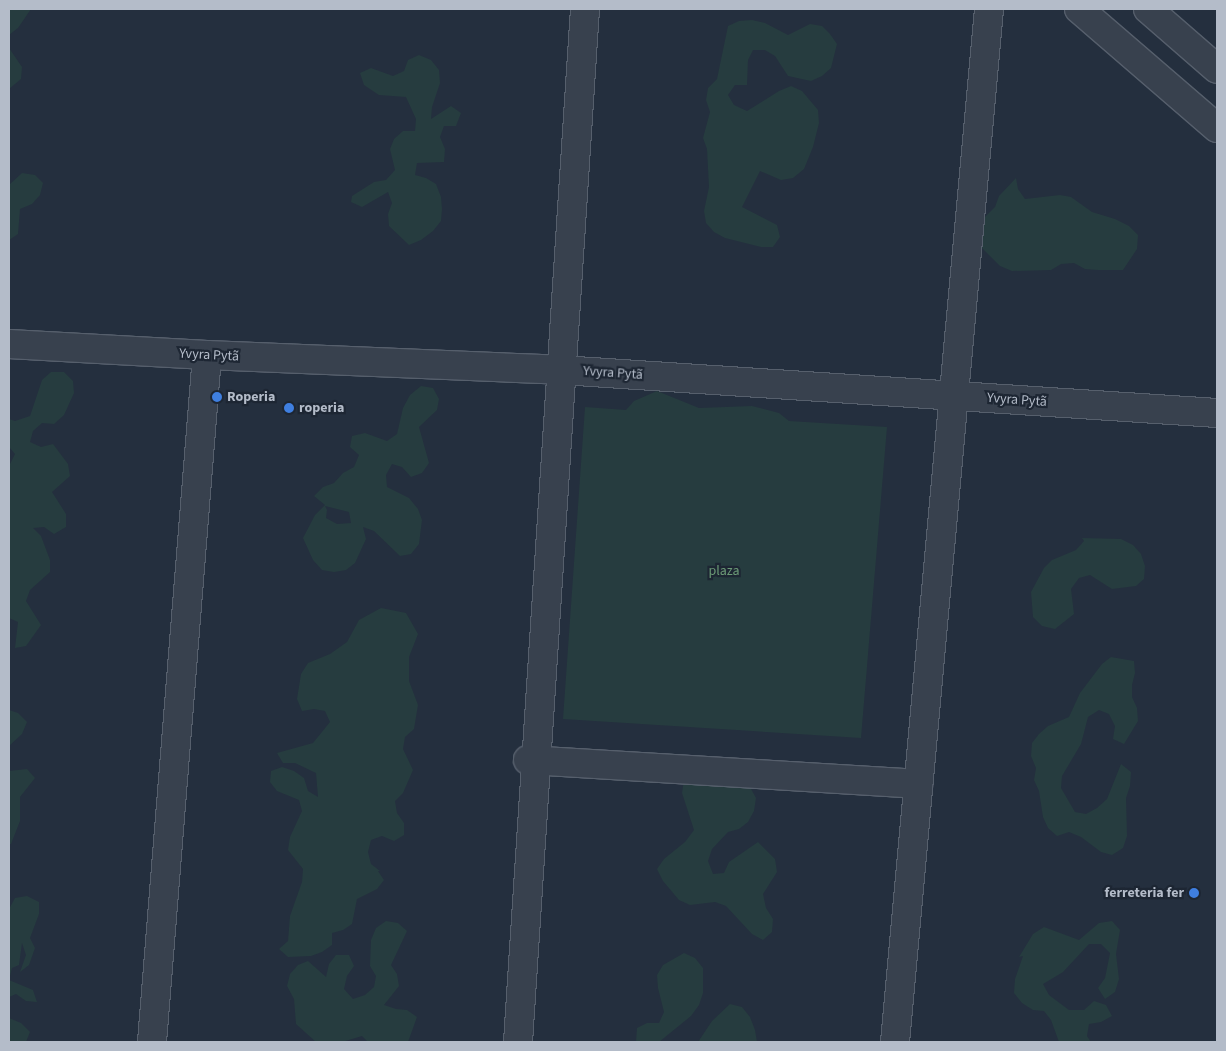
<!DOCTYPE html>
<html>
<head>
<meta charset="utf-8">
<style>
	body { margin:0 }
	#map { position:relative; width:1226px; height:1051px; overflow:hidden; background:#242f3e; font-family:"Source Sans 3",sans-serif }
	div>[style] { position:absolute }
	.green>* { inset:0; background:#263c3f }
	.roads { filter:drop-shadow(1px 0 #565f6c) drop-shadow(-1px 0 #565f6c) drop-shadow(0 1px #565f6c) drop-shadow(0 -1px #565f6c) }
	.minor>* { height:28px; margin:-14px; padding:0 14px; transform-origin:14px; border-radius:14px; background:#38414e }
	.dots>* { width:14px; height:14px; translate:-50% -50%; box-sizing:border-box; border:2px solid #1d2633; border-radius:50% }
	span { translate:-50% -50%; white-space:nowrap; text-align:center; line-height:1.15; -webkit-text-stroke:4.5px #1d2633; paint-order:stroke }
	.street-label { font-size:14px; color:#b4bcc9 }
	.poi-label { font-size:14px; color:#b4bcc9; font-weight:700 }
	.left { translate:0 -50%; text-align:left }
	.right { translate:-100% -50%; text-align:right }
	.park-label { font-size:14px; color:#6b9a76 }
	.frame { position:absolute; inset:0; border:10px solid #b4bcc9; pointer-events:none }
</style>
</head>
<body>
<div id="map">
	<div class="green">
		<div style="clip-path:polygon(9px 9px,31px 9px,18px 28px,9px 35px)"></div>
		<div style="clip-path:polygon(752px 20px,765px 23px,788px 35px,810px 24px,822px 26px,830px 34px,837px 44px,831px 68px,822px 76px,811px 81px,788px 76px,775px 56px,765px 50px,753px 50px,748px 60px,747px 85px,735px 85px,728px 95px,734px 105px,747px 111px,779px 91px,791px 86px,802px 91px,818px 110px,819px 123px,813px 147px,804px 169px,793px 178px,781px 180px,760px 171px,742px 207px,777px 225px,780px 237px,773px 247px,761px 247px,725px 238px,714px 232px,706px 223px,704px 211px,709px 187px,707px 149px,703px 138px,710px 112px,706px 100px,708px 88px,717px 79px,728px 26px,739px 21px)"></div>
		<div style="clip-path:polygon(9px 48px,22px 67px,21px 79px,9px 89px)"></div>
		<div style="clip-path:polygon(419px 55px,431px 60px,439px 70px,440px 83px,432px 107px,431px 119px,451px 106px,461px 113px,456px 126px,444px 126px,440px 137px,445px 149px,444px 162px,417px 163px,415px 175px,426px 178px,436px 184px,441px 197px,442px 209px,441px 221px,433px 231px,421px 240px,409px 245px,389px 226px,388px 214px,392px 203px,388px 192px,362px 207px,351px 202px,352px 196px,374px 182px,386px 180px,395px 170px,390px 149px,394px 139px,403px 131px,415px 131px,416px 119px,406px 97px,379px 95px,364px 85px,360px 73px,371px 68px,393px 76px,404px 71px,408px 60px)"></div>
		<div style="clip-path:polygon(22px 173px,35px 175px,43px 183px,40px 195px,32px 204px,20px 209px,18px 234px,9px 240px,9px 185px)"></div>
		<div style="clip-path:polygon(1016px 178px,1018px 189px,1025px 199px,1060px 195px,1071px 197px,1092px 212px,1115px 219px,1129px 226px,1138px 235px,1137px 249px,1123px 270px,1098px 270px,1085px 269px,1074px 263px,1061px 264px,1051px 270px,1012px 271px,1000px 266px,982px 248px,977px 237px,979px 223px,995px 207px,999px 196px)"></div>
		<div style="clip-path:polygon(51px 372px,64px 372px,73px 381px,74px 393px,64px 415px,54px 424px,42px 423px,33px 431px,30px 442px,41px 447px,53px 444px,68px 464px,70px 476px,52px 492px,66px 514px,66px 527px,54px 534px,44px 527px,33px 528px,41px 536px,50px 560px,50px 572px,30px 590px,26px 601px,41px 625px,26px 646px,15px 648px,18px 622px,9px 618px,9px 466px,15px 454px,9px 447px,9px 419px,15px 421px,30px 416px,42px 380px)"></div>
		<div style="clip-path:polygon(evenodd,421px 386px,433px 388px,439px 399px,437px 410px,419px 427px,429px 463px,422px 473px,411px 477px,402px 467px,392px 464px,386px 475px,387px 487px,409px 498px,418px 509px,422px 520px,419px 544px,411px 554px,400px 556px,374px 531px,363px 527px,366px 539px,355px 563px,346px 570px,334px 572px,322px 570px,313px 560px,303px 538px,315px 515px,325px 505px,314px 496px,323px 487px,334px 483px,343px 473px,354px 467px,359px 455px,350px 447px,352px 436px,365px 433px,387px 441px,397px 434px,403px 408px,410px 395px,421px 386px,325px 506px,349px 512px,351px 523px,337px 524px,326px 518px,327px 510px,325px 506px)"></div>
		<div style="clip-path:polygon(657px 391px,699px 408px,752px 406px,779px 413px,789px 421px,887px 427px,861px 738px,563px 719px,585px 407px,626px 410px,634px 401px)"></div>
		<div style="clip-path:polygon(1082px 538px,1121px 539px,1133px 545px,1141px 554px,1145px 566px,1144px 579px,1136px 586px,1112px 589px,1090px 575px,1079px 578px,1071px 589px,1074px 614px,1055px 629px,1042px 626px,1033px 617px,1031px 592px,1044px 568px,1052px 560px,1076px 550px,1084px 541px)"></div>
		<div style="clip-path:polygon(381px 608px,406px 613px,418px 634px,409px 657px,409px 681px,418px 705px,414px 729px,405px 737px,403px 749px,413px 770px,403px 793px,395px 801px,397px 813px,404px 823px,404px 835px,394px 841px,382px 836px,371px 840px,368px 852px,371px 864px,380px 871px,378px 871px,384px 880px,377px 889px,357px 899px,352px 924px,343px 930px,332px 933px,332px 945px,322px 952px,311px 956px,288px 957px,279px 949px,288px 941px,290px 916px,302px 882px,303px 869px,288px 850px,290px 837px,302px 811px,299px 800px,277px 791px,270px 782px,271px 771px,282px 767px,294px 771px,304px 778px,308px 791px,318px 797px,316px 773px,295px 763px,283px 763px,277px 753px,313px 743px,330px 722px,325px 711px,314px 709px,302px 711px,297px 699px,301px 674px,308px 663px,330px 654px,347px 642px,359px 620px)"></div>
		<div style="clip-path:polygon(1111px 657px,1134px 661px,1135px 673px,1132px 685px,1132px 697px,1137px 708px,1138px 721px,1124px 744px,1113px 739px,1115px 726px,1109px 714px,1099px 710px,1088px 717px,1081px 744px,1062px 776px,1061px 788px,1075px 812px,1086px 814px,1097px 808px,1107px 799px,1121px 764px,1131px 772px,1130px 786px,1126px 798px,1127px 836px,1123px 848px,1112px 855px,1101px 852px,1081px 837px,1069px 832px,1057px 836px,1048px 828px,1043px 817px,1039px 791px,1034px 780px,1036px 768px,1031px 756px,1032px 743px,1039px 734px,1048px 726px,1069px 717px,1080px 693px,1102px 664px)"></div>
		<div style="clip-path:polygon(9px 710px,18px 713px,27px 722px,22px 734px,9px 746px)"></div>
		<div style="clip-path:polygon(709px 756px,720px 761px,750px 787px,756px 798px,754px 811px,748px 822px,739px 829px,728px 832px,712px 849px,708px 861px,713px 874px,724px 873px,729px 862px,758px 842px,775px 859px,777px 872px,763px 894px,766px 908px,773px 919px,772px 932px,763px 940px,752px 934px,726px 906px,715px 902px,690px 905px,679px 900px,663px 881px,657px 869px,664px 859px,685px 842px,694px 830px,682px 793px,684px 780px,695px 762px)"></div>
		<div style="clip-path:polygon(27px 769px,35px 778px,20px 797px,20px 821px,11px 844px,9px 844px,9px 771px)"></div>
		<div style="clip-path:polygon(27px 896px,39px 902px,39px 914px,30px 938px,35px 948px,29px 965px,20px 972px,26px 955px,22px 943px,19px 965px,12px 968px,9px 980px,33px 990px,37px 1002px,26px 1001px,16px 994px,9px 997px,9px 909px,15px 898px)"></div>
		<div style="clip-path:polygon(386px 921px,398px 923px,407px 931px,391px 965px,397px 974px,399px 986px,384px 1005px,396px 1009px,407px 1010px,417px 1017px,408px 1042px,368px 1042px,362px 1036px,342px 1042px,316px 1042px,296px 1024px,294px 999px,287px 986px,290px 974px,298px 965px,308px 961px,326px 977px,329px 964px,336px 955px,349px 955px,354px 966px,347px 976px,344px 989px,353px 999px,365px 995px,374px 987px,376px 976px,370px 966px,371px 940px,376px 928px)"></div>
		<div style="clip-path:polygon(1112px 921px,1120px 930px,1116px 954px,1119px 979px,1115px 992px,1105px 999px,1098px 988px,1105px 978px,1110px 953px,1101px 944px,1089px 944px,1063px 972px,1043px 984px,1049px 995px,1069px 1010px,1084px 1010px,1094px 1001px,1106px 1005px,1112px 1016px,1101px 1022px,1089px 1024px,1087px 1036px,1091px 1042px,1059px 1042px,1051px 1020px,1044px 1011px,1033px 1010px,1022px 1003px,1014px 993px,1015px 979px,1023px 956px,1019px 957px,1033px 934px,1044px 927px,1079px 940px,1099px 923px)"></div>
		<div style="clip-path:polygon(684px 953px,695px 958px,703px 968px,703px 993px,699px 1005px,691px 1016px,659px 1042px,636px 1042px,637px 1028px,647px 1023px,659px 1023px,664px 1012px,658px 988px,657px 975px,663px 965px)"></div>
		<div style="clip-path:polygon(730px 1004px,742px 1007px,750px 1017px,755px 1030px,757px 1042px,698px 1042px,712px 1021px)"></div>
		<div style="clip-path:polygon(9px 1018px,21px 1023px,30px 1032px,26px 1042px,9px 1042px)"></div>
	</div>
	<div class="roads">
		<div class="minor">
			<div style="left:1079px;top:9px;width:182px;rotate:40.8deg"></div>
			<div style="left:1148px;top:9px;width:91px;rotate:41deg"></div>
			<div style="left:9px;top:344px;width:198px;rotate:3.2deg"></div>
			<div style="left:207px;top:355px;width:354px;rotate:2.4deg"></div>
			<div style="left:561px;top:370px;width:657px;rotate:3.75deg"></div>
			<div style="left:528px;top:760px;width:391px;rotate:3.5deg"></div>
			<div style="left:152px;top:1042px;width:689px;rotate:-85.42deg"></div>
			<div style="left:518px;top:1042px;width:1035px;rotate:-86.29deg"></div>
			<div style="left:895px;top:1042px;width:1037px;rotate:-84.8deg"></div>
		</div>
	</div>
	<div class="dots">
		<div style="left:217px;top:397px;background:#3f7fe0"></div>
		<div style="left:289px;top:408px;background:#3f7fe0"></div>
		<div style="left:1194px;top:893px;background:#3f7fe0"></div>
	</div>
	<div class="street-label">
		<span style="left:209px;top:355px;rotate:3deg">Yvyra Pytã</span>
		<span style="left:613px;top:373px;rotate:4deg">Yvyra Pytã</span>
		<span style="left:1017px;top:400px;rotate:4deg">Yvyra Pytã</span>
	</div>
	<div class="poi-label">
		<span class="left" style="left:227px;top:397px">Roperia</span>
		<span class="left" style="left:299px;top:408px">roperia</span>
		<span class="right" style="left:1184px;top:893px">ferreteria fer</span>
	</div>
	<div class="park-label">
		<span style="left:724px;top:571px">plaza</span>
	</div>
	<div class="frame"></div>
</div>
</body>
</html>
